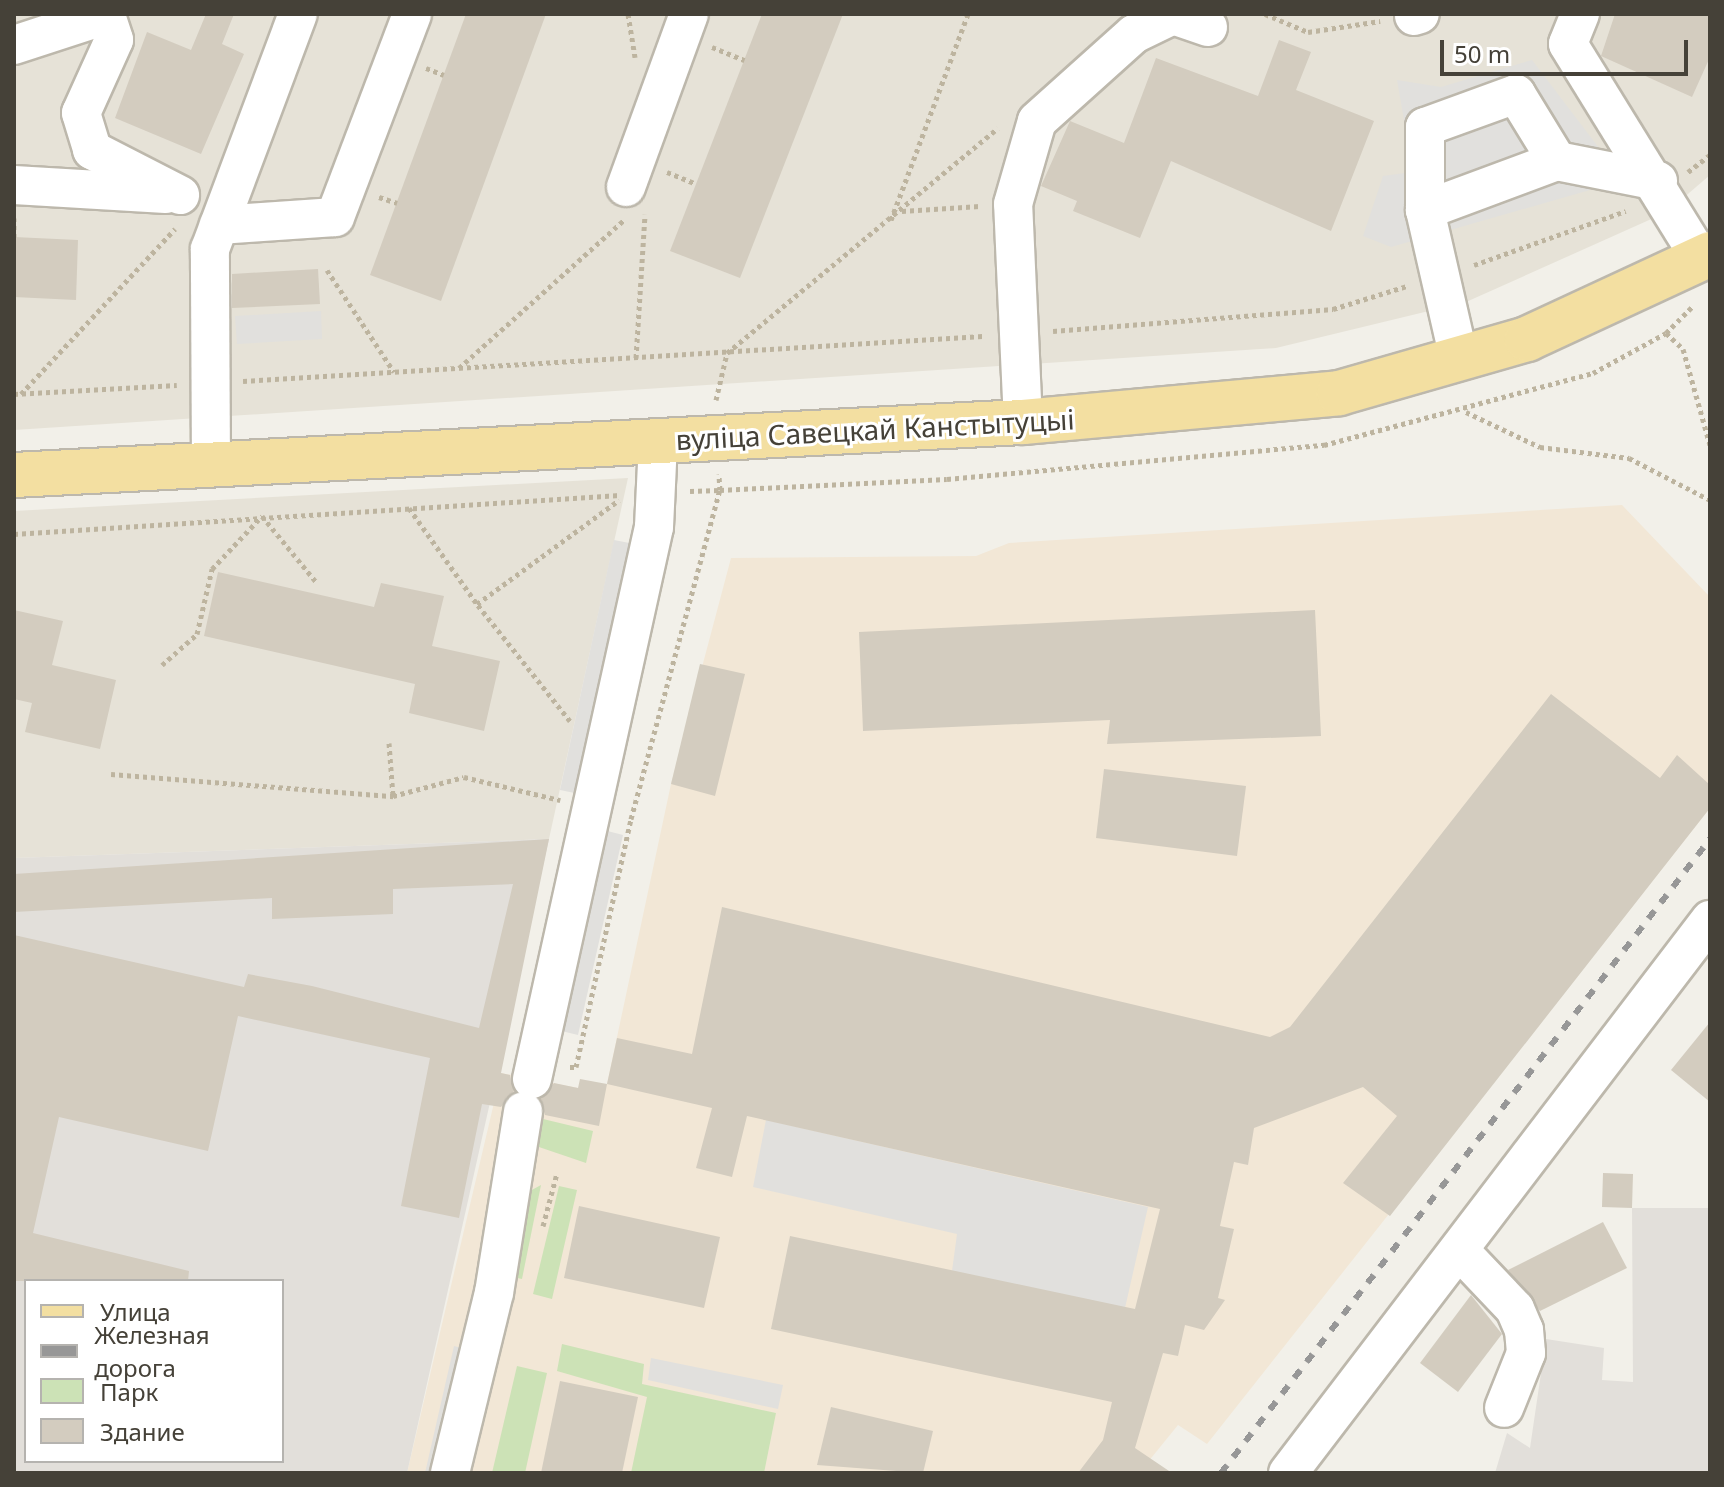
<!DOCTYPE html>
<html>
<head>
<meta charset="utf-8">
<style>
	body { margin:0 }
	#map { position:relative; width:1724px; height:1487px; overflow:hidden; background:#f2f0e9; font-family:"Noto Sans",sans-serif }
	div>[style] { position:absolute }
	.residential>* { inset:0; background:#e6e2d7 }
	.commercial>* { inset:0; background:#f2e7d6 }
	.industrial>* { inset:0; background:#e2dfda }
	.green>* { inset:0; background:#cce2b6 }
	.parking>* { inset:0; background:#e1e0dd }
	.building>* { inset:0; background:#d3ccbf }
	.path>* { height:5px; margin-top:-2.5px; transform-origin:0; background:repeating-linear-gradient(90deg,#bdb49f 0 4px,transparent 0 8px) }
	.roads { filter:drop-shadow(2px 0 #bdb8ac) drop-shadow(-2px 0 #bdb8ac) drop-shadow(0 2px #bdb8ac) drop-shadow(0 -2px #bdb8ac) }
	.minor>* { height:38px; margin:-19px; padding:0 19px; transform-origin:19px; border-radius:19px; background:#fff }
	.major>* { height:44px; margin:-22px; padding:0 22px; transform-origin:22px; border-radius:22px; background:#f3dfa1 }
	.rail>* { height:6px; margin-top:-3px; transform-origin:0; background:repeating-linear-gradient(90deg,#979797 0 10px,transparent 0 20px) }
	span { translate:-50% -50%; white-space:nowrap; text-align:center; line-height:1.15; -webkit-text-stroke:6px #fff; paint-order:stroke }
	.street-label { font-size:28px; color:#454138 }
	.frame { position:absolute; inset:0; border:16px solid #454138; pointer-events:none }
	.legend { position:absolute; left:24px; top:1279px; width:260px; height:184px; box-sizing:border-box; background:#fff; border:2px solid #b5b3af; margin:0; padding:10px 14px; list-style:none; font-size:24px; color:#454138 }
	.legend li { display:flex; align-items:center; gap:16px; height:40px }
	.legend b { width:40px; border:2px solid #b5b3af }
	.scale { position:absolute; left:1440px; top:40px; width:248px; height:36px; box-sizing:border-box; border:4px solid #454138; border-top:0; padding-left:10px; font-size:24px; line-height:28px; white-space:nowrap; color:#454138; -webkit-text-stroke:6px #fff; paint-order:stroke }
</style>
</head>
<body>
<div id="map">
	<div class="residential">
		<div style="clip-path:polygon(14px 14px,1710px 14px,1710px 175px,1667px 212px,1466px 302px,1276px 348px,14px 430px)"></div>
		<div style="clip-path:polygon(628px 478px,549px 839px,14px 858px,14px 511px)"></div>
	</div>
	<div class="commercial">
		<div style="clip-path:polygon(1622px 505px,1710px 597px,1710px 808px,1207px 1444px,1178px 1425px,1139px 1473px,407px 1473px,501px 1073px,578px 1088px,607px 1084px,671px 784px,731px 558px,976px 556px,1009px 543px)"></div>
	</div>
	<div class="industrial">
		<div style="clip-path:polygon(evenodd,549px 839px,407px 1473px,14px 1473px,14px 858px,549px 839px,26px 1281px,282px 1281px,282px 1461px,26px 1461px,26px 1281px)"></div>
		<div style="clip-path:polygon(1632px 1208px,1710px 1208px,1710px 1473px,1495px 1473px,1507px 1433px,1530px 1448px,1546px 1339px,1604px 1348px,1602px 1380px,1633px 1382px)"></div>
	</div>
	<div class="green">
		<div style="clip-path:polygon(543px 1119px,593px 1131px,586px 1163px,536px 1146px)"></div>
		<div style="clip-path:polygon(541px 1185px,522px 1279px,503px 1275px,528px 1192px)"></div>
		<div style="clip-path:polygon(559px 1186px,577px 1190px,552px 1299px,533px 1294px)"></div>
		<div style="clip-path:polygon(562px 1344px,644px 1364px,642px 1384px,776px 1413px,764px 1473px,631px 1473px,647px 1397px,557px 1371px)"></div>
		<div style="clip-path:polygon(517px 1366px,547px 1373px,525px 1473px,492px 1473px)"></div>
	</div>
	<div class="parking">
		<div style="clip-path:polygon(1532px 60px,1599px 148px,1590px 190px,1391px 247px,1363px 236px,1383px 176px,1413px 172px,1397px 80px,1441px 87px)"></div>
		<div style="clip-path:polygon(321px 311px,322px 339px,237px 344px,235px 316px)"></div>
		<div style="clip-path:polygon(614px 540px,650px 547px,594px 797px,560px 790px)"></div>
		<div style="clip-path:polygon(588px 826px,623px 835px,578px 1035px,545px 1027px)"></div>
		<div style="clip-path:polygon(766px 1120px,1148px 1207px,1125px 1308px,952px 1271px,957px 1234px,753px 1187px)"></div>
		<div style="clip-path:polygon(454px 1346px,480px 1353px,450px 1473px,425px 1473px)"></div>
		<div style="clip-path:polygon(651px 1358px,783px 1385px,778px 1409px,648px 1380px)"></div>
	</div>
	<div class="building">
		<div style="clip-path:polygon(206px 14px,234px 14px,222px 44px,244px 54px,201px 154px,115px 118px,147px 32px,191px 50px)"></div>
		<div style="clip-path:polygon(466px 14px,546px 14px,441px 301px,370px 275px)"></div>
		<div style="clip-path:polygon(762px 14px,843px 14px,740px 278px,670px 251px)"></div>
		<div style="clip-path:polygon(1615px 14px,1710px 14px,1710px 57px,1692px 97px,1601px 56px)"></div>
		<div style="clip-path:polygon(1279px 40px,1311px 52px,1296px 90px,1374px 121px,1331px 231px,1171px 161px,1140px 238px,1073px 211px,1077px 201px,1041px 186px,1070px 121px,1124px 143px,1156px 58px,1258px 96px)"></div>
		<div style="clip-path:polygon(14px 237px,78px 240px,76px 300px,14px 297px)"></div>
		<div style="clip-path:polygon(318px 269px,320px 304px,232px 308px,232px 274px)"></div>
		<div style="clip-path:polygon(218px 572px,374px 607px,381px 583px,444px 596px,432px 646px,500px 661px,484px 731px,409px 713px,415px 684px,204px 636px)"></div>
		<div style="clip-path:polygon(14px 610px,63px 621px,52px 665px,116px 680px,100px 749px,25px 732px,32px 703px,14px 699px)"></div>
		<div style="clip-path:polygon(1315px 610px,1321px 736px,1107px 744px,1110px 720px,863px 731px,859px 632px)"></div>
		<div style="clip-path:polygon(700px 664px,745px 674px,715px 796px,671px 784px)"></div>
		<div style="clip-path:polygon(1551px 694px,1660px 778px,1677px 755px,1710px 785px,1710px 808px,1390px 1216px,1343px 1183px,1397px 1116px,1363px 1087px,1254px 1128px,1248px 1165px,1234px 1162px,1220px 1226px,1234px 1229px,1218px 1298px,1225px 1300px,1204px 1330px,1185px 1325px,1178px 1356px,1163px 1353px,1135px 1448px,1172px 1473px,1078px 1473px,1103px 1440px,1112px 1402px,771px 1329px,790px 1236px,1135px 1309px,1160px 1209px,747px 1116px,732px 1177px,696px 1168px,712px 1108px,607px 1084px,617px 1038px,692px 1054px,722px 907px,1270px 1037px,1290px 1027px)"></div>
		<div style="clip-path:polygon(1104px 769px,1246px 786px,1237px 856px,1096px 838px)"></div>
		<div style="clip-path:polygon(549px 839px,501px 1073px,510px 1075px,514px 1091px,501px 1107px,482px 1104px,459px 1218px,401px 1206px,430px 1058px,238px 1016px,208px 1151px,59px 1117px,33px 1233px,189px 1271px,188px 1281px,14px 1281px,14px 935px,244px 987px,248px 974px,312px 986px,479px 1028px,513px 884px,393px 889px,393px 914px,272px 919px,272px 898px,14px 912px,14px 874px)"></div>
		<div style="clip-path:polygon(1710px 1022px,1710px 1102px,1671px 1070px)"></div>
		<div style="clip-path:polygon(580px 1079px,607px 1084px,599px 1126px,545px 1115px,541px 1099px,554px 1083px,578px 1088px)"></div>
		<div style="clip-path:polygon(1603px 1173px,1633px 1174px,1632px 1208px,1602px 1207px)"></div>
		<div style="clip-path:polygon(579px 1206px,720px 1237px,704px 1308px,564px 1278px)"></div>
		<div style="clip-path:polygon(1603px 1222px,1627px 1268px,1540px 1311px,1508px 1270px)"></div>
		<div style="clip-path:polygon(1471px 1295px,1502px 1334px,1458px 1392px,1420px 1363px)"></div>
		<div style="clip-path:polygon(560px 1381px,638px 1397px,622px 1473px,541px 1473px)"></div>
		<div style="clip-path:polygon(831px 1407px,933px 1431px,923px 1473px,817px 1465px)"></div>
	</div>
	<div class="path">
		<div style="left:628px;top:14px;width:44px;rotate:80.8deg"></div>
		<div style="left:1265px;top:14px;width:47px;rotate:22.7deg"></div>
		<div style="left:1308px;top:32px;width:73px;rotate:-8.7deg"></div>
		<div style="left:712px;top:47px;width:35px;rotate:22deg"></div>
		<div style="left:426px;top:68px;width:19px;rotate:21deg"></div>
		<div style="left:667px;top:172px;width:31px;rotate:22deg"></div>
		<div style="left:1688px;top:172px;width:28px;rotate:-38deg"></div>
		<div style="left:379px;top:197px;width:19px;rotate:18deg"></div>
		<div style="left:902px;top:211px;width:78px;rotate:-3.7deg"></div>
		<div style="left:14px;top:218px;width:19px;rotate:90deg"></div>
		<div style="left:891px;top:220px;width:220px;rotate:-69.5deg"></div>
		<div style="left:1474px;top:265px;width:161px;rotate:-19.6deg"></div>
		<div style="left:327px;top:270px;width:122px;rotate:56.7deg"></div>
		<div style="left:1053px;top:331px;width:281px;rotate:-4.5deg"></div>
		<div style="left:1333px;top:309px;width:77px;rotate:-17.3deg"></div>
		<div style="left:1666px;top:333px;width:23px;rotate:43deg"></div>
		<div style="left:1683px;top:349px;width:100px;rotate:74.3deg"></div>
		<div style="left:636px;top:358px;width:144px;rotate:-86.4deg"></div>
		<div style="left:459px;top:368px;width:222px;rotate:-41.9deg"></div>
		<div style="left:243px;top:381px;width:741px;rotate:-3.48deg"></div>
		<div style="left:14px;top:394px;width:163px;rotate:-3.2deg"></div>
		<div style="left:21px;top:394px;width:226px;rotate:-47deg"></div>
		<div style="left:716px;top:400px;width:48px;rotate:-76.8deg"></div>
		<div style="left:727px;top:353px;width:352px;rotate:-39.7deg"></div>
		<div style="left:1466px;top:412px;width:82px;rotate:25.3deg"></div>
		<div style="left:1540px;top:447px;width:90px;rotate:7deg"></div>
		<div style="left:1629px;top:458px;width:91px;rotate:27.4deg"></div>
		<div style="left:690px;top:491px;width:30px;rotate:-2deg"></div>
		<div style="left:720px;top:490px;width:16px;rotate:-94deg"></div>
		<div style="left:409px;top:508px;width:118px;rotate:54.7deg"></div>
		<div style="left:14px;top:534px;width:607px;rotate:-3.68deg"></div>
		<div style="left:162px;top:665px;width:47px;rotate:-41.5deg"></div>
		<div style="left:197px;top:634px;width:67px;rotate:-77deg"></div>
		<div style="left:212px;top:569px;width:73px;rotate:-46.7deg"></div>
		<div style="left:262px;top:516px;width:87px;rotate:50.6deg"></div>
		<div style="left:570px;top:721px;width:149px;rotate:-128.5deg"></div>
		<div style="left:477px;top:604px;width:176px;rotate:-36.2deg"></div>
		<div style="left:389px;top:743px;width:53px;rotate:85.7deg"></div>
		<div style="left:111px;top:774px;width:283px;rotate:4.5deg"></div>
		<div style="left:393px;top:796px;width:73px;rotate:-15deg"></div>
		<div style="left:464px;top:777px;width:99px;rotate:13.5deg"></div>
		<div style="left:570px;top:1067px;width:6px"></div>
		<div style="left:576px;top:1067px;width:254px;rotate:-77.5deg"></div>
		<div style="left:631px;top:819px;width:341px;rotate:-74.9deg"></div>
		<div style="left:720px;top:490px;width:227px;rotate:-2.8deg"></div>
		<div style="left:947px;top:479px;width:379px;rotate:-5.2deg"></div>
		<div style="left:1324px;top:445px;width:278px;rotate:-15deg"></div>
		<div style="left:1593px;top:373px;width:83px;rotate:-28.7deg"></div>
		<div style="left:1666px;top:333px;width:37px;rotate:-45deg"></div>
		<div style="left:543px;top:1226px;width:55px;rotate:-75.2deg"></div>
	</div>
	<div class="roads">
		<div class="minor">
			<div style="left:1580px;top:14px;width:32px;rotate:112deg"></div>
			<div style="left:1568px;top:44px;width:253px;rotate:58.3deg"></div>
			<div style="left:1414px;top:16px;width:6px;rotate:-18deg"></div>
			<div style="left:14px;top:45px;width:97px;rotate:-18.1deg"></div>
			<div style="left:106px;top:15px;width:26px;rotate:72deg"></div>
			<div style="left:114px;top:40px;width:80px;rotate:114.3deg"></div>
			<div style="left:81px;top:113px;width:39px;rotate:73deg"></div>
			<div style="left:92px;top:150px;width:99px;rotate:27.1deg"></div>
			<div style="left:1557px;top:161px;width:103px;rotate:11.2deg"></div>
			<div style="left:14px;top:185px;width:152px;rotate:3.4deg"></div>
			<div style="left:626px;top:187px;width:184px;rotate:-70deg"></div>
			<div style="left:1425px;top:210px;width:83px;rotate:-90deg"></div>
			<div style="left:1425px;top:127px;width:97px;rotate:-19.9deg"></div>
			<div style="left:1516px;top:94px;width:79px;rotate:58.5deg"></div>
			<div style="left:1557px;top:161px;width:141px;rotate:159.6deg"></div>
			<div style="left:1425px;top:210px;width:153px;rotate:77.1deg"></div>
			<div style="left:219px;top:225px;width:116px;rotate:-3.9deg"></div>
			<div style="left:335px;top:217px;width:217px;rotate:-69.2deg"></div>
			<div style="left:1023px;top:422px;width:218px;rotate:-92.6deg"></div>
			<div style="left:1013px;top:204px;width:86px;rotate:-73.9deg"></div>
			<div style="left:1037px;top:121px;width:130px;rotate:-41.9deg"></div>
			<div style="left:1134px;top:34px;width:43px;rotate:-26deg"></div>
			<div style="left:1173px;top:15px;width:37px;rotate:19deg"></div>
			<div style="left:211px;top:467px;width:218px;rotate:-90.3deg"></div>
			<div style="left:210px;top:249px;width:251px;rotate:-69.5deg"></div>
			<div style="left:532px;top:1079px;width:565px;rotate:-77.54deg"></div>
			<div style="left:654px;top:527px;width:86px;rotate:-87.3deg"></div>
			<div style="left:1459px;top:1250px;width:81px;rotate:46.5deg"></div>
			<div style="left:1515px;top:1309px;width:23px;rotate:67deg"></div>
			<div style="left:1524px;top:1330px;width:23px;rotate:85deg"></div>
			<div style="left:1526px;top:1353px;width:59px;rotate:111.8deg"></div>
			<div style="left:450px;top:1473px;width:185px;rotate:-76.3deg"></div>
			<div style="left:494px;top:1293px;width:184px;rotate:-80.9deg"></div>
			<div style="left:1288px;top:1473px;width:696px;rotate:-52.65deg"></div>
		</div>
		<div class="major">
			<div style="left:14px;top:475px;width:1010px;rotate:-3.01deg"></div>
			<div style="left:1023px;top:422px;width:317px;rotate:-5.2deg"></div>
			<div style="left:1339px;top:393px;width:196px;rotate:-16deg"></div>
			<div style="left:1527px;top:339px;width:202px;rotate:-24.9deg"></div>
		</div>
	</div>
	<div class="rail">
		<div style="left:1221px;top:1473px;width:801px;rotate:-52.36deg"></div>
	</div>
	<div class="street-label">
		<span style="left:875px;top:429px;rotate:-3deg">вуліца Савецкай Канстытуцыі</span>
	</div>
	<div class="frame"></div>
	<ul class="legend">
	<li><b style="height:10px;background:#f3dfa1"></b>Улица</li>
	<li><b style="height:10px;background:#979797"></b>Железная дорога</li>
	<li><b style="height:22px;background:#cce2b6"></b>Парк</li>
	<li><b style="height:22px;background:#d3ccbf"></b>Здание</li>
	</ul>
	<div class="scale">50 m</div>
</div>
</body>
</html>
